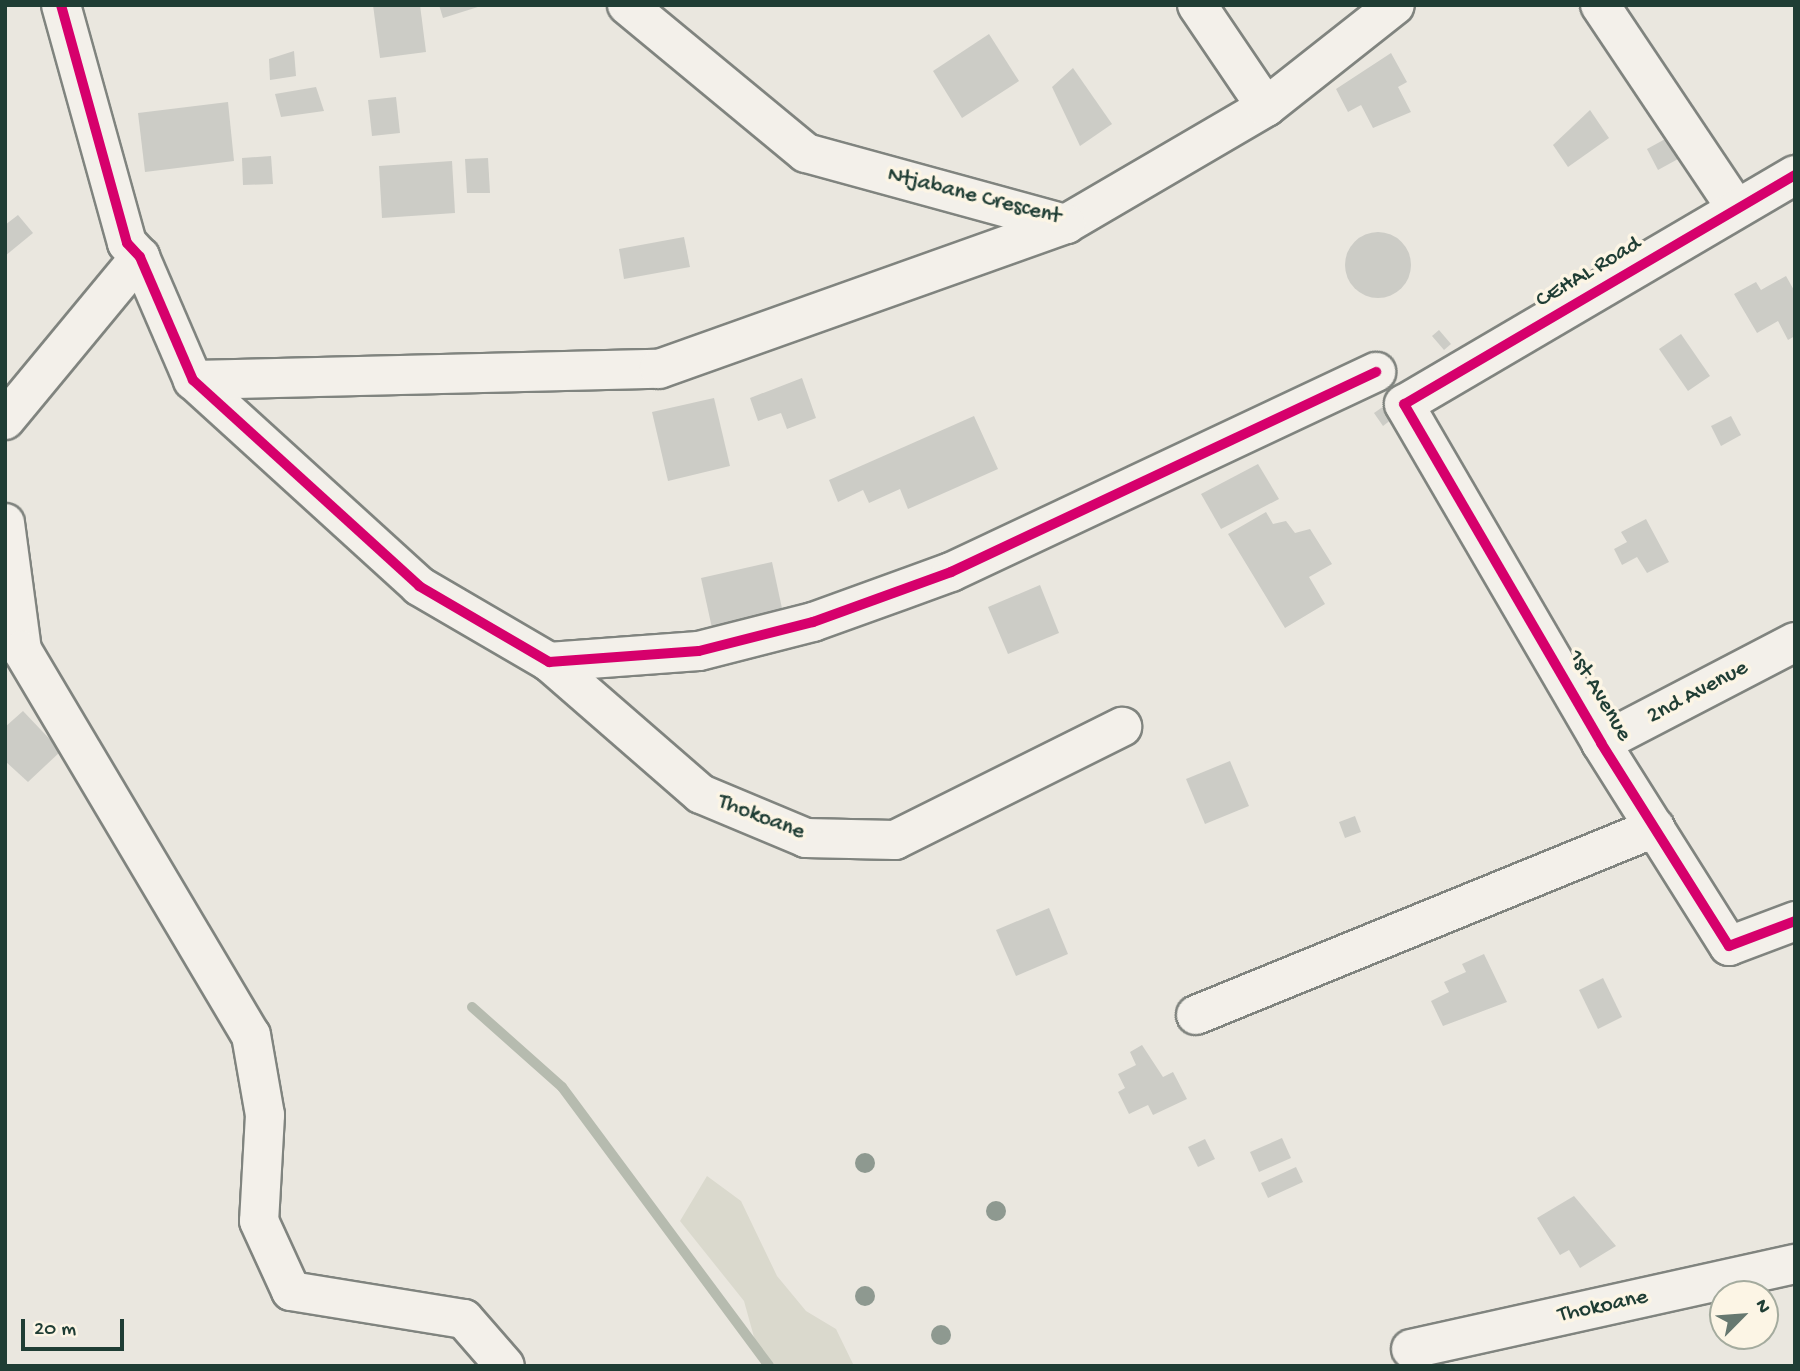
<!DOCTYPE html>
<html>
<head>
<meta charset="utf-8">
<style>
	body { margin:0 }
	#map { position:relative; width:1800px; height:1371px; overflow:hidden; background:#eae7df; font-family:"Gochi Hand",sans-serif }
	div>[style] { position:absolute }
	.green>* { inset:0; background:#dad9cd }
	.stream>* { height:10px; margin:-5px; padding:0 5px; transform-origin:5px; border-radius:5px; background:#b6bbaf }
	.building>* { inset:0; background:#ccccc6 }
	.round { border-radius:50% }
	.roads { filter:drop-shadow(2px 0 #80847f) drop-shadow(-2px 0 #80847f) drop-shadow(0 2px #80847f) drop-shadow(0 -2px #80847f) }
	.minor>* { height:38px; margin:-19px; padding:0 19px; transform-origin:19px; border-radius:19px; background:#f3f0ea }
	.cycleway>* { height:10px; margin:-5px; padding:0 5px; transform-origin:5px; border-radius:5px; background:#d6006c }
	.trees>* { width:20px; height:20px; margin:-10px; border-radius:50%; background:#8e9990 }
	span { translate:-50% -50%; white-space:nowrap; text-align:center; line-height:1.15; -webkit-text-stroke:7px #fcf5e5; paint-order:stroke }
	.street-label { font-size:23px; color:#1f3d34 }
	.frame { position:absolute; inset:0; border:7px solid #1f3d34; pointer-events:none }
	.north { position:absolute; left:1709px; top:1280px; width:70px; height:70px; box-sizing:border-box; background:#fcf5e5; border:2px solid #a4ab9e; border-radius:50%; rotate:65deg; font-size:19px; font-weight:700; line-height:28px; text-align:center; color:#1f3d34 }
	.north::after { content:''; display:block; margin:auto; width:24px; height:32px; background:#667870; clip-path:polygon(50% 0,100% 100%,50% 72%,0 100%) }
	.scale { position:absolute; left:21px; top:1319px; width:103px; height:32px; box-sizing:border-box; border:4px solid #1f3d34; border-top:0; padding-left:9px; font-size:21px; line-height:24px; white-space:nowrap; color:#1f3d34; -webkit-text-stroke:5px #fcf5e5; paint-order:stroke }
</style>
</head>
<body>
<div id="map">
	<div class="green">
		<div style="clip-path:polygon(707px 1176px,741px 1201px,777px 1276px,806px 1311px,836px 1329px,854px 1366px,762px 1366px,744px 1301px,680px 1221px)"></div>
	</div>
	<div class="stream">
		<div style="left:472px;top:1007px;width:120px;rotate:41.6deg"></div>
		<div style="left:562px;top:1087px;width:347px;rotate:53.4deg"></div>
	</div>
	<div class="building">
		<div style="clip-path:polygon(373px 5px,420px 5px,426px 52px,380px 58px)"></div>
		<div style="clip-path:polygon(439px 5px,481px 5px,481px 6px,443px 18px)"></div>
		<div style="clip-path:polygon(989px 34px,1019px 81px,962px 118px,933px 71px)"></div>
		<div style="clip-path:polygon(294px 51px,296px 76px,270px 80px,269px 59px)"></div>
		<div style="clip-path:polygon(1391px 53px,1407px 82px,1398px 87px,1411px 112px,1373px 128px,1361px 105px,1348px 112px,1336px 89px)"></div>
		<div style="clip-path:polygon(1073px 68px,1112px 124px,1080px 146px,1052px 87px)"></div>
		<div style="clip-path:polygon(316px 87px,324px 111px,281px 117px,275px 94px)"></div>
		<div style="clip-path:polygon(396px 97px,400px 133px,372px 136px,368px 100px)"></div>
		<div style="clip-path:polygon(228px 102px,234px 161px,145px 172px,138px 113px)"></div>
		<div style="clip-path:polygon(1590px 110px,1609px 138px,1568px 167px,1553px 145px)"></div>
		<div style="clip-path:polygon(1667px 138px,1678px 159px,1658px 170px,1647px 149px)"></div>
		<div style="clip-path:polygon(271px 156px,273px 184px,243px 185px,242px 158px)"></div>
		<div style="clip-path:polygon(488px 158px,490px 193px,467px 193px,465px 159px)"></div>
		<div style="clip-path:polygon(452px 161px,455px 213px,382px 218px,379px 166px)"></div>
		<div style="clip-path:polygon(18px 215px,33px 233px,5px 256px,5px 225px)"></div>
		<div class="round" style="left:1345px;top:232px;width:66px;height:66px"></div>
		<div style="clip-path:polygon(684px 237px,690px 267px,624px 279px,619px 249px)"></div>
		<div style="clip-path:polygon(1786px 276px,1795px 292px,1795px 336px,1788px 340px,1778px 321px,1757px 333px,1734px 294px,1756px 282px,1761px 290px)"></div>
		<div style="clip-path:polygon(1439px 330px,1451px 344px,1444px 350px,1432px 336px)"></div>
		<div style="clip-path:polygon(1681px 334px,1710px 376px,1688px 391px,1659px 349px)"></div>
		<div style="clip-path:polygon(802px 378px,816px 418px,787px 429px,781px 413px,758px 421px,750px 398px)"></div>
		<div style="clip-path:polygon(714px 398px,730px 466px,668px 481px,652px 412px)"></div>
		<div style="clip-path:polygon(1384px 406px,1392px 419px,1383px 426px,1374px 413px)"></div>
		<div style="clip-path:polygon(974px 416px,998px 469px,908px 509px,900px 489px,869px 503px,863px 490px,838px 502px,829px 480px)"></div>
		<div style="clip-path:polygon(1731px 416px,1741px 435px,1721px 446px,1711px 426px)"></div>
		<div style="clip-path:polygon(1258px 464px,1279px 499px,1221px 529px,1201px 494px)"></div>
		<div style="clip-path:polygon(1266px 512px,1273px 524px,1286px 521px,1295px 533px,1310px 529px,1332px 564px,1309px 577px,1325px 604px,1285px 628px,1228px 534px)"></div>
		<div style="clip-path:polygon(1646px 519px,1669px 562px,1647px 573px,1637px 557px,1622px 565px,1614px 549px,1627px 542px,1621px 532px)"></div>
		<div style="clip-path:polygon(772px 562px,783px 613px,712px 628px,701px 578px)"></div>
		<div style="clip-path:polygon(1040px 585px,1059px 633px,1008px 654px,988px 607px)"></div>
		<div style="clip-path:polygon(23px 711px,61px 751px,28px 782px,5px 761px,5px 727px)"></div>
		<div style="clip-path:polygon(1230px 761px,1249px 806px,1205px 824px,1186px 779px)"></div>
		<div style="clip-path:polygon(1355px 816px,1361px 832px,1345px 838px,1339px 822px)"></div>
		<div style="clip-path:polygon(1049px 908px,1068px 954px,1016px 976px,996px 930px)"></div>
		<div style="clip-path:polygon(1484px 954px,1507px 1002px,1443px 1026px,1431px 1001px,1449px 992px,1444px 982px,1466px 972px,1462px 964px)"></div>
		<div style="clip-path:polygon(1603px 978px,1622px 1017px,1598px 1029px,1579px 990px)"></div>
		<div style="clip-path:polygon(1142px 1045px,1163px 1077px,1173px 1072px,1187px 1099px,1153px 1115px,1148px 1105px,1129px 1114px,1118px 1092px,1125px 1088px,1118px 1074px,1136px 1065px,1130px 1052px)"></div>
		<div style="clip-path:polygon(1282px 1138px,1291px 1158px,1259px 1172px,1250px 1152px)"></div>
		<div style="clip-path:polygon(1205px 1139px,1215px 1159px,1198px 1167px,1188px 1147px)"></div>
		<div style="clip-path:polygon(1296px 1167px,1303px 1182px,1268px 1198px,1261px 1183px)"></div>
		<div style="clip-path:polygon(1574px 1196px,1616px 1246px,1580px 1268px,1569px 1250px,1560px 1255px,1537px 1218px)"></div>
	</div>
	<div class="roads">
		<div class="minor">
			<div style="left:61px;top:5px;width:247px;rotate:74.5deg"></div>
			<div style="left:127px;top:243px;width:19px;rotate:47deg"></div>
			<div style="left:140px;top:257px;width:134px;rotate:66.7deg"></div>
			<div style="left:193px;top:380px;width:306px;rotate:42.3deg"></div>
			<div style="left:419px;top:586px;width:151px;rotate:30.3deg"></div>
			<div style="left:549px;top:662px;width:150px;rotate:-4.2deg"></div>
			<div style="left:699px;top:651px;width:118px;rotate:-14.3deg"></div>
			<div style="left:813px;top:622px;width:147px;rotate:-19.9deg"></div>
			<div style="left:951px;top:572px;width:470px;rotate:-25.2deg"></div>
			<div style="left:627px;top:5px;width:232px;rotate:39.6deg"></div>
			<div style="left:806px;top:153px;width:270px;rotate:15.3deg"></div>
			<div style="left:1066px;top:224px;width:232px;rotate:-30.3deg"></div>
			<div style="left:1266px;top:107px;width:164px;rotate:-38.3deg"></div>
			<div style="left:1197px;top:5px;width:123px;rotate:55.9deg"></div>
			<div style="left:1600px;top:5px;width:244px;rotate:56.2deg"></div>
			<div style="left:1795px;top:175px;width:453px;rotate:149.6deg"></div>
			<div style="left:1404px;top:404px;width:392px;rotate:59.8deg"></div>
			<div style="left:1601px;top:743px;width:240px;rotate:57.8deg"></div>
			<div style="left:1729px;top:946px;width:71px;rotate:-20.7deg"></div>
			<div style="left:193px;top:380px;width:466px;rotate:-1.4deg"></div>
			<div style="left:659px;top:369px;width:432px;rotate:-19.6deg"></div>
			<div style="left:5px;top:420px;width:212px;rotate:-50.4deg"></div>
			<div style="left:5px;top:523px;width:128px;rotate:82.4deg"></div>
			<div style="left:22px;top:650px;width:448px;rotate:59.3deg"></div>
			<div style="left:251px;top:1035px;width:81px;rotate:80.1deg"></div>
			<div style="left:265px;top:1115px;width:106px;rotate:93.2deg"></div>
			<div style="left:259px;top:1221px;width:77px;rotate:65.4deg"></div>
			<div style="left:291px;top:1291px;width:175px;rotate:9.2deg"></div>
			<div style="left:464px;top:1319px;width:62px;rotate:48.9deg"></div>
			<div style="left:549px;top:662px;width:201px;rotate:41deg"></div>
			<div style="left:701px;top:794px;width:114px;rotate:22.7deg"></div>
			<div style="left:806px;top:838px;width:89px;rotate:1.3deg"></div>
			<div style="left:895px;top:840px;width:254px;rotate:-26.5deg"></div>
			<div style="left:1601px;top:743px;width:219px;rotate:-27.5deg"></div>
			<div style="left:1196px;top:1015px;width:496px;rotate:-22.2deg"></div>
			<div style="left:1411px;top:1349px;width:393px;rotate:-12.5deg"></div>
		</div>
	</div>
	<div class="cycleway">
		<div style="left:61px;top:5px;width:247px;rotate:74.5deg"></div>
		<div style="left:127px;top:243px;width:19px;rotate:47deg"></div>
		<div style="left:140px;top:257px;width:134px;rotate:66.7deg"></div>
		<div style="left:193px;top:380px;width:306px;rotate:42.3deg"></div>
		<div style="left:419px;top:586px;width:151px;rotate:30.3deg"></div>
		<div style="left:549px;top:662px;width:150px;rotate:-4.2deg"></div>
		<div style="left:699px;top:651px;width:118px;rotate:-14.3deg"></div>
		<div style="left:813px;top:622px;width:147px;rotate:-19.9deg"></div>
		<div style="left:951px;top:572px;width:470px;rotate:-25.2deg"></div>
		<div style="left:1795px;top:175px;width:453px;rotate:149.6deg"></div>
		<div style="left:1404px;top:404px;width:392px;rotate:59.8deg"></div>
		<div style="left:1601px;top:743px;width:240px;rotate:57.8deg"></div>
		<div style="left:1729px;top:946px;width:71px;rotate:-20.7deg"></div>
	</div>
	<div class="trees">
		<div style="left:865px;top:1163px"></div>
		<div style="left:996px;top:1211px"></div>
		<div style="left:865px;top:1296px"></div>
		<div style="left:941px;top:1335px"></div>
	</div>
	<div class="street-label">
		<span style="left:974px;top:197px;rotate:14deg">Ntjabane Crescent</span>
		<span style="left:1589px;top:273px;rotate:-31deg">CEHAL Road</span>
		<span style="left:1698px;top:693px;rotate:-28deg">2nd Avenue</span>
		<span style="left:1599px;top:696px;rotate:59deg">1st Avenue</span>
		<span style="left:761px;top:818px;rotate:21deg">Thokoane</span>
		<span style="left:1603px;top:1307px;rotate:-12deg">Thokoane</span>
	</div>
	<div class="frame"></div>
	<div class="north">N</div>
	<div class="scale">20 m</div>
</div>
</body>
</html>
